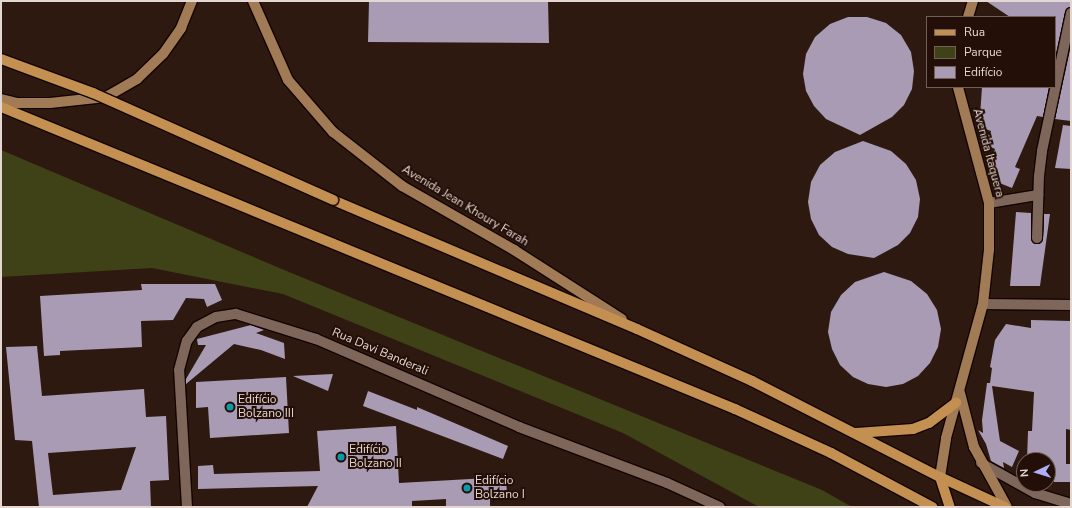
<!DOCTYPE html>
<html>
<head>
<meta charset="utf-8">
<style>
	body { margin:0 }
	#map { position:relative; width:1072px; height:508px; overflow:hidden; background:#2d1910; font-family:"Nunito Sans",sans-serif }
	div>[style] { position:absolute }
	.green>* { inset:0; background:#3e4216 }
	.building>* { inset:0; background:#a89bb3 }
	.roads { filter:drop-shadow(1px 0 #140401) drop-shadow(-1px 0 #140401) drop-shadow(0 1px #140401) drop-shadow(0 -1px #140401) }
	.street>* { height:10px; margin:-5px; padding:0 5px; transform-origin:5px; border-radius:5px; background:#7f665b }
	.secondary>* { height:10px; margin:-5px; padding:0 5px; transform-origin:5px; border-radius:5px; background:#a17b56 }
	.primary>* { height:10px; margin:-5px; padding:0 5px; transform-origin:5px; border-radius:5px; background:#c39051 }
	.bridges { filter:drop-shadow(1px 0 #140401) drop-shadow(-1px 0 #140401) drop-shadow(0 1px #140401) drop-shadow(0 -1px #140401) }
	.primary-bridge>* { height:10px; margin:-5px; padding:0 5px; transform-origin:5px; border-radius:5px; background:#c39051 }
	.dots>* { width:11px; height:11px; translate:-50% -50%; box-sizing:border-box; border:2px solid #230f07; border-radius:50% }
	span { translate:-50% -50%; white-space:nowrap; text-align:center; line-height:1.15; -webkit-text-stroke:4px #230f07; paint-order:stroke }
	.street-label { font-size:12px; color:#e4d6d0 }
	.poi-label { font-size:12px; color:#e4d6d0 }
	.left { translate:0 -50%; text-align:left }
	.frame { position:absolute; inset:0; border:2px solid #e4d6d0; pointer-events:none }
	.legend { position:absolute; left:926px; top:16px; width:130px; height:72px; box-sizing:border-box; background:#230f07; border:1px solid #705f57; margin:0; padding:5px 7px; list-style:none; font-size:12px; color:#e4d6d0 }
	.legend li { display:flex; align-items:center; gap:8px; height:20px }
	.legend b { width:20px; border:1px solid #705f57 }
	.north { position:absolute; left:1016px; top:452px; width:40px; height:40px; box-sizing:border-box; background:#230f07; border:1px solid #705f57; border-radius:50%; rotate:266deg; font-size:11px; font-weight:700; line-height:16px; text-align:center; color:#e4d6d0 }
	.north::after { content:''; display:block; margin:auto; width:14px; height:18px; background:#afaefa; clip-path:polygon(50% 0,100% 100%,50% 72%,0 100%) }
</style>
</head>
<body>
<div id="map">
	<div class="green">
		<div style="clip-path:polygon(1px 150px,289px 272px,822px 490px,852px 507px,759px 507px,623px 433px,283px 294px,152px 268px,1px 277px)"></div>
	</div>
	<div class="building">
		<div style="clip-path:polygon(369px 1px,548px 1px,549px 43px,368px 42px)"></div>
		<div style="clip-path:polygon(986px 1px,1071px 1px,1071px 7px,1065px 12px,1055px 58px,1055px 17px,1010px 17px)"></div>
		<div style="clip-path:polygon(848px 17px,867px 17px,886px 23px,901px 35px,911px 52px,914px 71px,912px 89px,904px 105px,892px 117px,860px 135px,826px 119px,814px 106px,806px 91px,803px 74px,806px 54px,815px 37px,830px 24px)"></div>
		<div style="clip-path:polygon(1071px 45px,1071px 121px,1055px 119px)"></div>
		<div style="clip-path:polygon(982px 87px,1049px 87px,1043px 117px,1037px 116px,1015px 167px,1020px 169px,1012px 188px,997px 182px,993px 157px,995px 149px,989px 146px,991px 142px,988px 141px,991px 131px,983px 128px,980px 116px)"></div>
		<div style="clip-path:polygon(1063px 125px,1071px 126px,1071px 169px,1055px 168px)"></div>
		<div style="clip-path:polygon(863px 141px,891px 151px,906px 164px,916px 180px,920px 199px,918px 217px,910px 233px,898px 245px,874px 258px,848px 254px,832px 247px,819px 235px,811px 219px,808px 202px,811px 182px,820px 165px,835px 152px)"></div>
		<div style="clip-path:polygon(1016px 212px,1031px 213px,1031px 238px,1036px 244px,1043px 239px,1044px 214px,1050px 214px,1040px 286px,1010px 286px)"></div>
		<div style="clip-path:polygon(884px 272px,911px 281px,927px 294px,937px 310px,941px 329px,938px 347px,930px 363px,918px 376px,903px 384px,886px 387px,868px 384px,853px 377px,840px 365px,832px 349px,828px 332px,831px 312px,841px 295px,855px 282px)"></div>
		<div style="clip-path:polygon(141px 284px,215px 284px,222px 300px,207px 307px,204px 299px,186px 298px,173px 320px,141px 321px,142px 347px,60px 351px,60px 355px,44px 356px,40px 296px,142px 290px)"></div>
		<div style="clip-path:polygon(1031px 320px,1071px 321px,1071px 430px,1066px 429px,1066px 464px,1071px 464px,1071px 482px,1054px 482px,1054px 477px,1052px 477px,1051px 460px,1027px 460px,1028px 431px,1032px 431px,1034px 392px,992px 386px,1000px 441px,1019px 451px,1012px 467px,1003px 462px,1004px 468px,991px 461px,986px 444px,978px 430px,983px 433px,982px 420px,987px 383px,990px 383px,992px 368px,990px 367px,995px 340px,1006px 324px,1031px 328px)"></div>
		<div style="clip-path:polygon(251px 325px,264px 330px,256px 333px,284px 343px,285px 359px,261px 350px,234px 344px,186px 384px,186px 379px,206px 345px,198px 345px,197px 339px)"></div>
		<div style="clip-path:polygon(evenodd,37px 346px,42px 396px,144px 389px,146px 417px,166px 416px,169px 480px,150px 481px,151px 507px,39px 507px,32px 441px,15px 440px,6px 347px,37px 346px,136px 447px,121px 490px,53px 495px,48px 453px,136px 447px)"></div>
		<div style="clip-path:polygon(333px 374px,328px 391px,293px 376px)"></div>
		<div style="clip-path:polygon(286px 377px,289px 433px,210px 438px,208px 407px,196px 408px,196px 382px)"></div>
		<div style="clip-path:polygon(368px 391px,417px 410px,417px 407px,508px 446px,503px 459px,363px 406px)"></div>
		<div style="clip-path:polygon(396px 426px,399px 483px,506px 477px,507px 495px,490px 497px,490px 507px,446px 507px,446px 499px,412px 501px,412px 507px,307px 507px,318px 486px,198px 489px,198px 466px,213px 465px,214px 474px,320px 471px,317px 431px)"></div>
	</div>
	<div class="roads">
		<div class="street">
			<div style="left:989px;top:203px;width:50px;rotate:-9.3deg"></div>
			<div style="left:1037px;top:238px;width:62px;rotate:-88.2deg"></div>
			<div style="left:1039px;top:176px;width:25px;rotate:-83deg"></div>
			<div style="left:1042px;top:151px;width:141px;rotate:-78.1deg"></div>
			<div style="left:983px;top:304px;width:88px;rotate:0.7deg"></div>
			<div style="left:981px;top:463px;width:62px;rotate:29.1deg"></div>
			<div style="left:1035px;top:493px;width:38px;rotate:17deg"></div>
			<div style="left:187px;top:507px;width:137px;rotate:-93.3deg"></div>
			<div style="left:179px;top:370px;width:30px;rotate:-75deg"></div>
			<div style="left:187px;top:341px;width:17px;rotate:-54deg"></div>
			<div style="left:197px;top:327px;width:21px;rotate:-28deg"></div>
			<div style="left:216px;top:317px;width:20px;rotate:-9deg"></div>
			<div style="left:236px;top:314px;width:84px;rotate:17.4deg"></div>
			<div style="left:316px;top:339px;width:221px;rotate:23.4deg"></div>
			<div style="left:519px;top:427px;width:158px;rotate:20.7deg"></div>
			<div style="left:667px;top:483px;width:58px;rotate:24.4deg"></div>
		</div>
		<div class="secondary">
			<div style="left:253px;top:1px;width:86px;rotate:66.1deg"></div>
			<div style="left:288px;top:80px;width:69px;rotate:49.1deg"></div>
			<div style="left:333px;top:132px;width:88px;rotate:38deg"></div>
			<div style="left:402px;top:186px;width:129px;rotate:29.7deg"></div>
			<div style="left:514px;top:250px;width:128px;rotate:32.6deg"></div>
			<div style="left:968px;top:17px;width:17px;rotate:-73deg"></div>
			<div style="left:1px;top:99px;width:16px;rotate:14deg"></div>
			<div style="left:17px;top:103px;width:33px"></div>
			<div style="left:50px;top:103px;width:56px;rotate:-6.1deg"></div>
			<div style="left:106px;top:97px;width:36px;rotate:-30deg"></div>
			<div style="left:137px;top:79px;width:36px;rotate:-44deg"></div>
			<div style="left:163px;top:54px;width:32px;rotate:-55deg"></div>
			<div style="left:181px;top:28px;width:29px;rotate:-68deg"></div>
			<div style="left:960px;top:393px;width:56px;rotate:75.5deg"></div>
			<div style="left:974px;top:447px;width:68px;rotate:61.2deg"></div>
			<div style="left:940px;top:477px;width:39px;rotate:-81deg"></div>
			<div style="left:946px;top:438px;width:139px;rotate:-74.6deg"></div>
			<div style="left:983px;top:304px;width:54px;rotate:-83.7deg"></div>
			<div style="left:989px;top:250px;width:47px;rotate:-90deg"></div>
			<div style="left:989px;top:203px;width:120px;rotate:-105deg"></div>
		</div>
		<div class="primary">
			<div style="left:1px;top:107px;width:794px;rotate:22.36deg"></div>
			<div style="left:735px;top:409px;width:106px;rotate:24.6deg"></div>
			<div style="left:831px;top:453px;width:115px;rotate:28.1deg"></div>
			<div style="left:333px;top:200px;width:330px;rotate:23deg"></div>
			<div style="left:637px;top:329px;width:126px;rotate:24.3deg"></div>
			<div style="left:752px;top:381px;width:211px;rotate:27.1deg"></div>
			<div style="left:940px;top:477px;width:72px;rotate:24.8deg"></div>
			<div style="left:856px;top:433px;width:57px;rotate:-4deg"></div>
			<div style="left:913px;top:429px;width:17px;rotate:-21deg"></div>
			<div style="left:929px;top:423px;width:34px;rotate:-37deg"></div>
			<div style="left:940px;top:477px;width:32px;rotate:72deg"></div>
		</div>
	</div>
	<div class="bridges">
		<div class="primary-bridge">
			<div style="left:1px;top:59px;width:98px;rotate:20.3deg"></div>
			<div style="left:93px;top:93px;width:263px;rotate:24deg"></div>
		</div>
	</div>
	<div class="dots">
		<div style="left:230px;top:407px;background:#0f9aa8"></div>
		<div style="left:341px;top:457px;background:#0f9aa8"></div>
		<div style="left:467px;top:488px;background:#0f9aa8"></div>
	</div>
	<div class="street-label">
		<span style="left:988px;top:153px;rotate:75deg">Avenida Itaquera</span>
		<span style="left:465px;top:206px;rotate:31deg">Avenida Jean Khoury Farah</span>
		<span style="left:380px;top:352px;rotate:23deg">Rua Davi Banderali</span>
	</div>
	<div class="poi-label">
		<span class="left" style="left:238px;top:407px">Edifício<br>Bolzano III</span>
		<span class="left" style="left:349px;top:457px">Edifício<br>Bolzano II</span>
		<span class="left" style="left:475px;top:488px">Edifício<br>Bolzano I</span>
	</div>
	<div class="frame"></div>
	<ul class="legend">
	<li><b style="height:5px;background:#c39051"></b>Rua</li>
	<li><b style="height:11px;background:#3e4216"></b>Parque</li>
	<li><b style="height:11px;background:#a89bb3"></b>Edifício</li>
	</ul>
	<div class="north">N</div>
</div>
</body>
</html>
